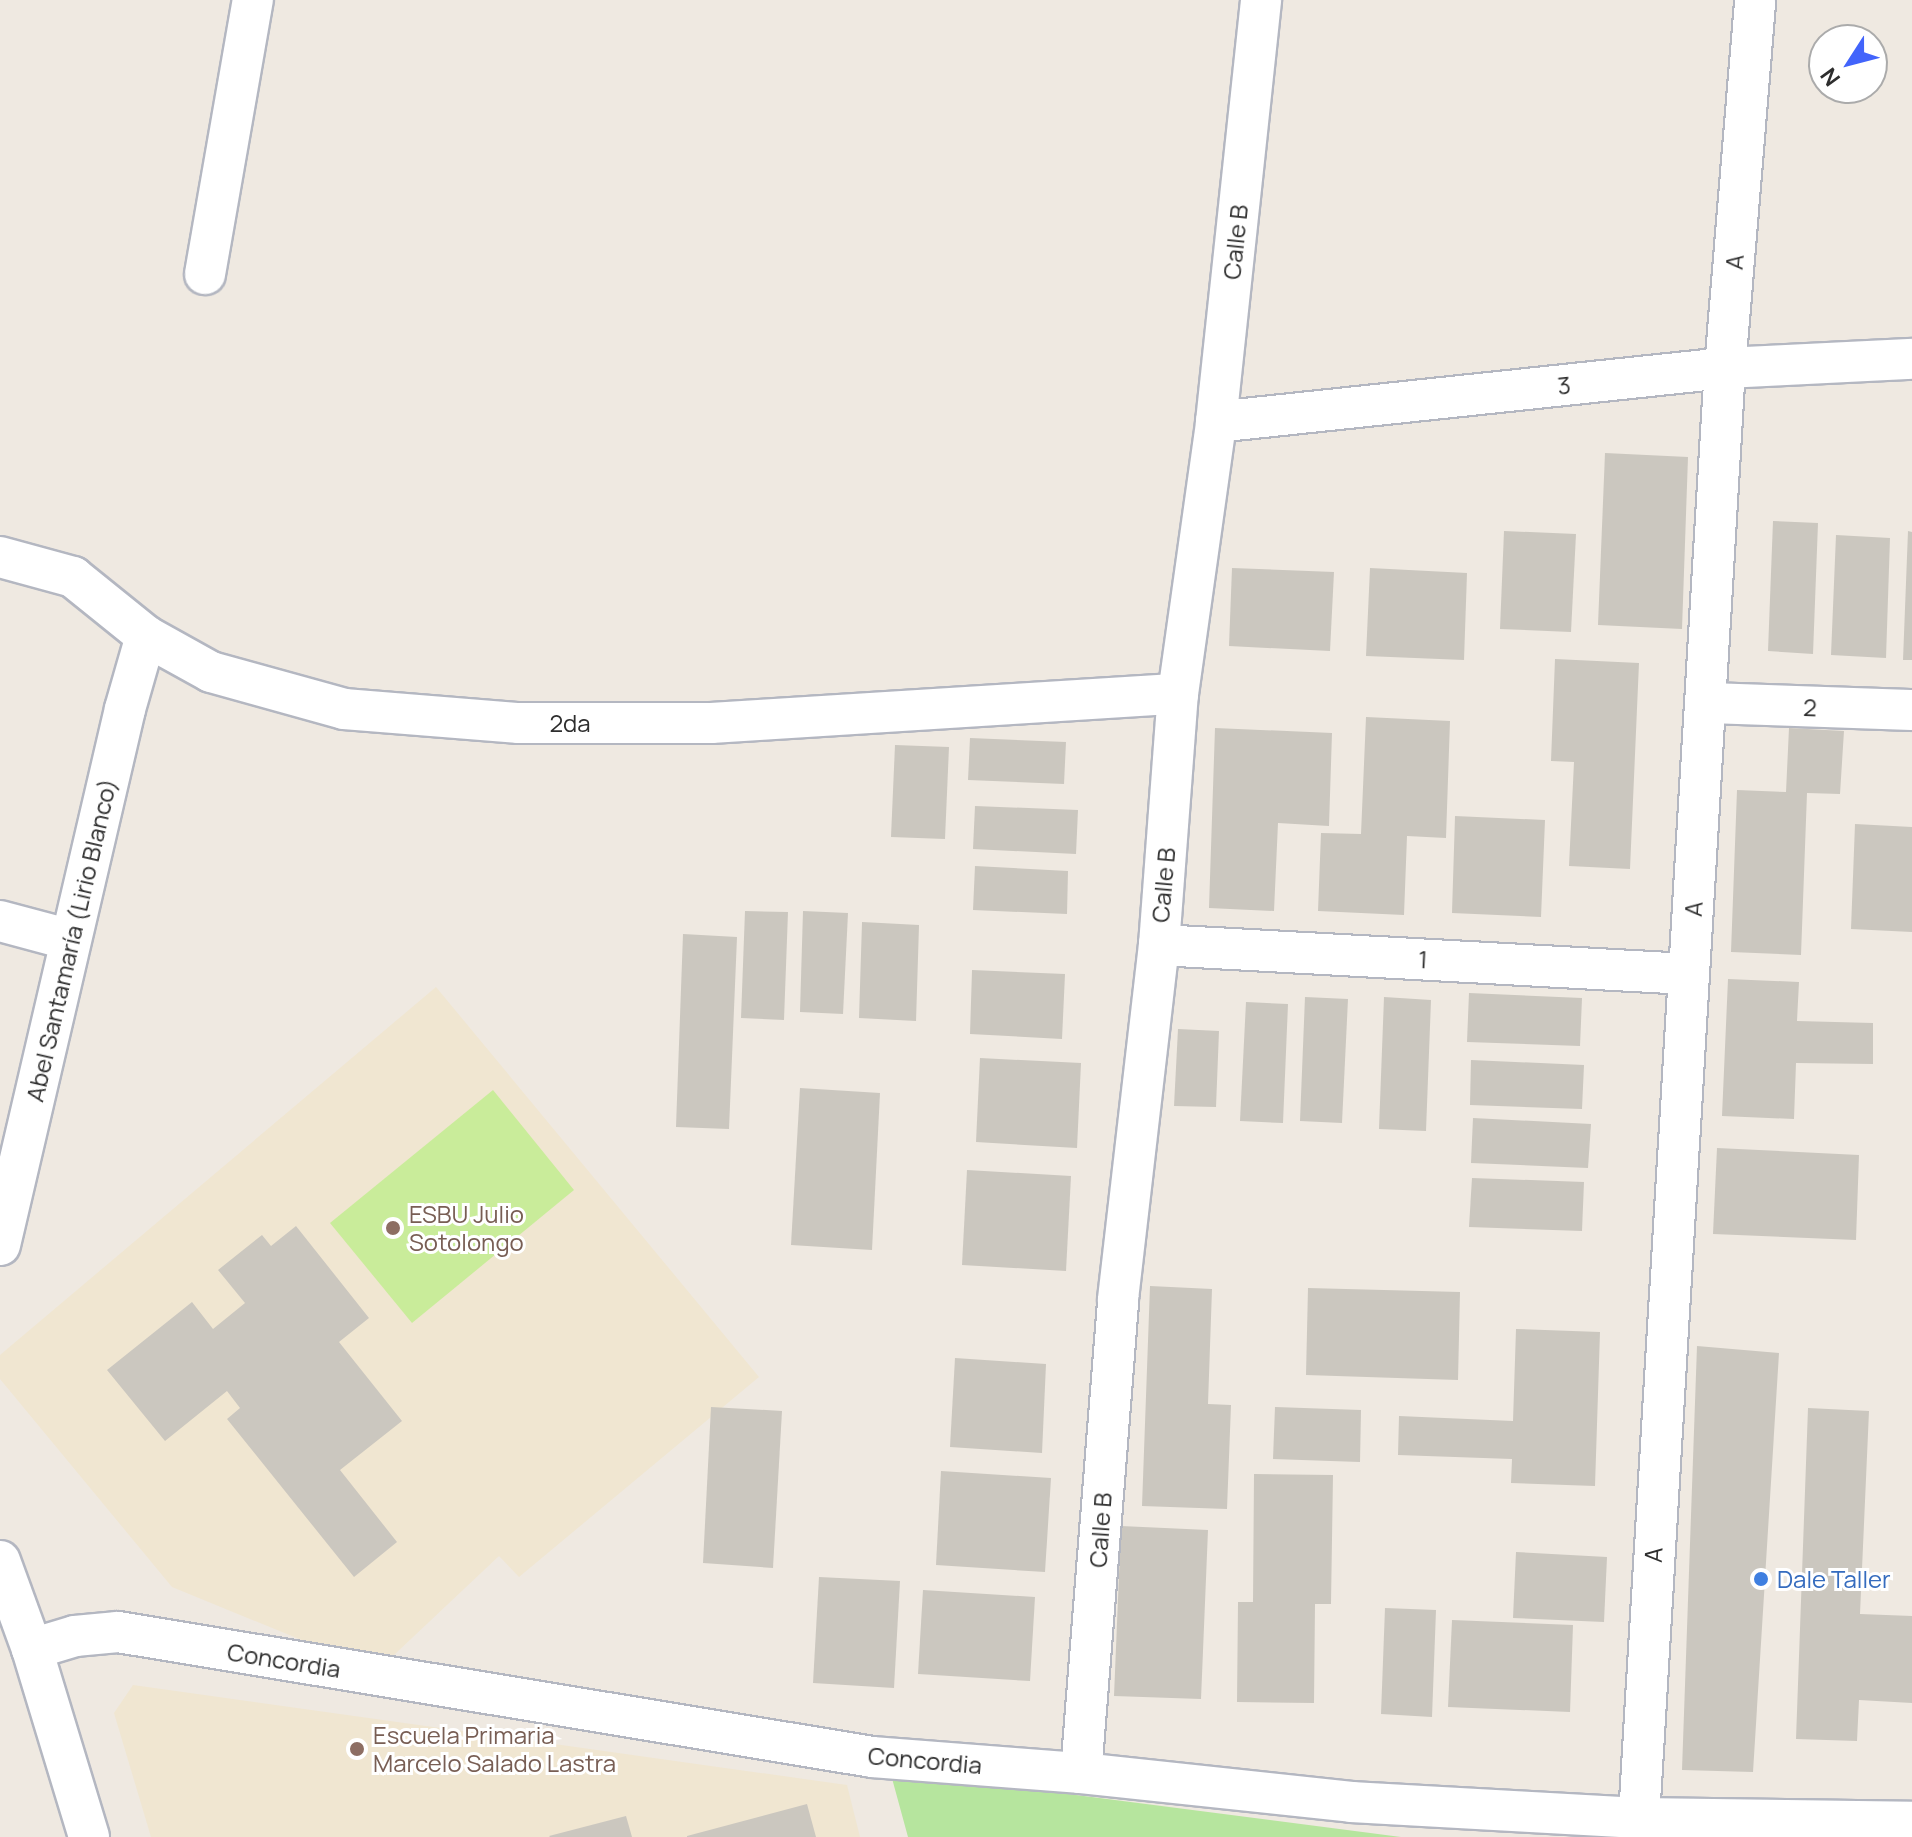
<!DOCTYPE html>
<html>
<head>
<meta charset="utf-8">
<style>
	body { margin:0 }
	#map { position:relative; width:1912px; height:1837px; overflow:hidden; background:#efe9e1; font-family:Manrope,sans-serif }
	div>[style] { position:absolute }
	.education>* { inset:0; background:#f0e6d1 }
	.green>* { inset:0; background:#b6e59e }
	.pitch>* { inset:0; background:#c9ec9a }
	.building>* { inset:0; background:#cbc7bf }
	.roads { filter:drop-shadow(2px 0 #b4b7c1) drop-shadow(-2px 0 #b4b7c1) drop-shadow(0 2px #b4b7c1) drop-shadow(0 -2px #b4b7c1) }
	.street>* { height:40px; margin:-20px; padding:0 20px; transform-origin:20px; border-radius:20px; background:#fff }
	.dots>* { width:22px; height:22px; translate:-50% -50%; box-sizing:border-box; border:4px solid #fff; border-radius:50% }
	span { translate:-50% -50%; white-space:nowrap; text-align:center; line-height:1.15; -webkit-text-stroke:6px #fff; paint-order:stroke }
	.street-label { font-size:24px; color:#2e2e2e }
	.education-label { font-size:24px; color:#785e54 }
	.left { translate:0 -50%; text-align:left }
	.shop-label { font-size:24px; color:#366cbe }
	.north { position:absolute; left:1808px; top:24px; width:80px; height:80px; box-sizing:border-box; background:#fff; border:2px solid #ababab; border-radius:50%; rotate:234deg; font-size:22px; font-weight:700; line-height:32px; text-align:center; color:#2e2e2e }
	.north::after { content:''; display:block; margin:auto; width:28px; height:36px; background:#4264fb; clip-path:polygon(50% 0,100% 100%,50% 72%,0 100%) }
</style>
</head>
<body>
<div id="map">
	<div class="education">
		<div style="clip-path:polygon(436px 987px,759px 1377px,519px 1577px,499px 1556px,377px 1671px,172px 1587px,0 1379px,0 1355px)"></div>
		<div style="clip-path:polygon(133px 1685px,847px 1785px,860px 1837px,151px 1837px,114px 1713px)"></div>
	</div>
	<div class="green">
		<div style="clip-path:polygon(890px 1771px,1401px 1837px,908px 1837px)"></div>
	</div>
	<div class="pitch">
		<div style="clip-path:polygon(493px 1090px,574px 1190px,412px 1323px,330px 1223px)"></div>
	</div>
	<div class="building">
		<div style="clip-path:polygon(1605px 453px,1688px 457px,1682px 629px,1598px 625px)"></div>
		<div style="clip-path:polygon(1773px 521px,1818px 523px,1813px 654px,1768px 651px)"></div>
		<div style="clip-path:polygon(1504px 531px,1576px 534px,1571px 632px,1500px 629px)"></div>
		<div style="clip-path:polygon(1908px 531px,1912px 532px,1912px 660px,1903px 660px)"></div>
		<div style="clip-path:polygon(1836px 535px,1890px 538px,1886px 658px,1831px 655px)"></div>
		<div style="clip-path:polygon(1232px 568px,1334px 572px,1330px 651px,1229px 646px)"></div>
		<div style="clip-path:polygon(1370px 568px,1467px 573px,1464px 660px,1366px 656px)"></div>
		<div style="clip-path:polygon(1555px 659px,1639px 663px,1630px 869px,1569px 866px,1574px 762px,1551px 761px)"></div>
		<div style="clip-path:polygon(1366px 717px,1450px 721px,1446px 838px,1407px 836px,1404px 915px,1318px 911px,1321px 833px,1361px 834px)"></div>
		<div style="clip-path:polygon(1215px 728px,1332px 733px,1329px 826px,1278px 823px,1274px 911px,1209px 908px)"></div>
		<div style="clip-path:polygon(1789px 728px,1844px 731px,1840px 794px,1807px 793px,1801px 955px,1731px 952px,1737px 790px,1786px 792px)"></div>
		<div style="clip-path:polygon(970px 738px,1066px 742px,1064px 784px,968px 780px)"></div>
		<div style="clip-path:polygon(895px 745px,949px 747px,945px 839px,891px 837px)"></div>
		<div style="clip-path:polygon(975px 806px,1078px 810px,1076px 854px,973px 849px)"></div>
		<div style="clip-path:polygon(1455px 816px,1545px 820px,1541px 917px,1452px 913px)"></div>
		<div style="clip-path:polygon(1855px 824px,1912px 827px,1912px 932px,1851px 929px)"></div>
		<div style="clip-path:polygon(975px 866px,1068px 871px,1067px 914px,973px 910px)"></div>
		<div style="clip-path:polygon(745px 911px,788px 912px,784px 1020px,741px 1018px)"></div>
		<div style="clip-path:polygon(803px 911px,848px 913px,843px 1014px,800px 1012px)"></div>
		<div style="clip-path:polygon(862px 922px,919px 925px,916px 1021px,859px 1018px)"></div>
		<div style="clip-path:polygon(683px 934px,737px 937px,729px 1129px,676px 1127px)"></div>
		<div style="clip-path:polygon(972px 970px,1065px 974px,1062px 1039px,970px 1034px)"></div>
		<div style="clip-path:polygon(1728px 979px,1799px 982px,1797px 1021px,1873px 1023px,1873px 1064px,1796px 1063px,1794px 1119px,1722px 1116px)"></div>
		<div style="clip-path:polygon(1469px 993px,1582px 998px,1580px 1046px,1467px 1042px)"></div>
		<div style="clip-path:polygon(1305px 997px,1348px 999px,1342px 1123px,1300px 1121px)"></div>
		<div style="clip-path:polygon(1384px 997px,1431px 1000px,1426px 1131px,1379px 1129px)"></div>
		<div style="clip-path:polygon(1246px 1002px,1288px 1004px,1283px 1123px,1240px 1121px)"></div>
		<div style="clip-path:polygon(1178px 1029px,1219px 1031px,1216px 1107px,1174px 1106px)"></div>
		<div style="clip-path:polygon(980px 1058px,1081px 1063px,1077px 1148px,976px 1142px)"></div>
		<div style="clip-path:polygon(1471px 1060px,1584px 1065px,1582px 1109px,1470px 1105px)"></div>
		<div style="clip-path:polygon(800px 1088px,880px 1093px,872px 1250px,791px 1245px)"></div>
		<div style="clip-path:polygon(1473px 1118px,1591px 1124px,1588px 1168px,1471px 1163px)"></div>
		<div style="clip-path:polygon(1717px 1148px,1859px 1155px,1856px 1240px,1713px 1234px)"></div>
		<div style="clip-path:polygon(967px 1170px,1071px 1176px,1066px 1271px,962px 1265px)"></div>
		<div style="clip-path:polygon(1472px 1178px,1584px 1182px,1582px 1231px,1469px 1227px)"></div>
		<div style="clip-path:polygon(296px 1226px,369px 1318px,339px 1342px,402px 1421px,340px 1470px,397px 1542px,354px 1577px,227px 1419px,240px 1408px,227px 1391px,165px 1441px,107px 1370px,192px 1302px,213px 1329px,245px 1303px,218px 1270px,262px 1235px,271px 1246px)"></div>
		<div style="clip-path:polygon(1150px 1286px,1212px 1289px,1208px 1404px,1231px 1405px,1227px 1509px,1142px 1506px)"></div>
		<div style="clip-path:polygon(1308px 1288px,1460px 1292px,1458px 1380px,1306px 1375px)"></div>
		<div style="clip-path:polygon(1516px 1329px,1600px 1332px,1595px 1486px,1511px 1483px,1512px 1459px,1398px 1455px,1399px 1416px,1513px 1421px)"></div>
		<div style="clip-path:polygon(1697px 1346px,1779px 1353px,1753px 1772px,1682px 1770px)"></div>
		<div style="clip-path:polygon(955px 1358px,1046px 1364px,1042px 1453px,950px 1447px)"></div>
		<div style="clip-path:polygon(711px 1407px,782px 1411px,773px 1568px,703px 1563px)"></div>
		<div style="clip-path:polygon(1275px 1407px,1361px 1410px,1360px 1462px,1273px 1459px)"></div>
		<div style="clip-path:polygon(1808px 1408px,1869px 1411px,1860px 1614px,1912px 1616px,1912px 1703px,1859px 1700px,1857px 1741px,1796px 1739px)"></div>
		<div style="clip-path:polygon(941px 1471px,1051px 1478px,1045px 1572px,936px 1565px)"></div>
		<div style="clip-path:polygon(1254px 1474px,1333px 1475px,1331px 1604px,1315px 1604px,1314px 1703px,1237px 1702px,1238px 1602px,1253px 1602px)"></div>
		<div style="clip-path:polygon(1121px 1526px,1208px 1530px,1201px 1699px,1114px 1696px)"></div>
		<div style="clip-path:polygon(1516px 1552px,1607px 1557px,1604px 1622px,1513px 1618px)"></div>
		<div style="clip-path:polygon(819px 1577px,900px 1581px,894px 1688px,813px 1683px)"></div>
		<div style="clip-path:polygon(923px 1590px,1035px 1597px,1030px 1681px,918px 1674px)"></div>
		<div style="clip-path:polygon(1385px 1608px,1436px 1610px,1432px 1717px,1381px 1714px)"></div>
		<div style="clip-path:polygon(1452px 1620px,1573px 1625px,1570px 1712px,1448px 1707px)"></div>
		<div style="clip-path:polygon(807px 1804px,816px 1837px,687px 1837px,687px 1836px)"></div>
		<div style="clip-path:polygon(626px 1816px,632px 1837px,550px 1837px,549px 1836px)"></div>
	</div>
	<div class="roads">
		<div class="street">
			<div style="left:205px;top:274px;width:278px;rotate:-80.1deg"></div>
			<div style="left:1216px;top:422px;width:512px;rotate:-6.06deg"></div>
			<div style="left:1725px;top:368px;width:187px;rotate:-2.8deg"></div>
			<div style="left:0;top:557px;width:76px;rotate:15.3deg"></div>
			<div style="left:73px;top:577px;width:94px;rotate:38.9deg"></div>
			<div style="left:146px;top:636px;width:74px;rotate:29deg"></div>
			<div style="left:211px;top:672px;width:138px;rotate:15.5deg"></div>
			<div style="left:344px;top:709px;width:176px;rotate:4.6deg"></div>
			<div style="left:519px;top:723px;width:192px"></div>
			<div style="left:711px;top:723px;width:468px;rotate:-3.6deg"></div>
			<div style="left:1708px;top:703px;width:204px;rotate:2deg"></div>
			<div style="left:0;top:921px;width:73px;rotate:15deg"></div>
			<div style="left:1159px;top:945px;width:530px;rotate:3.14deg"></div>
			<div style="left:0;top:1245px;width:550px;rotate:-76.87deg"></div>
			<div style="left:125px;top:709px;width:76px;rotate:-74deg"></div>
			<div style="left:0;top:1561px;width:94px;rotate:70deg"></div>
			<div style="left:32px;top:1649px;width:196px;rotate:73.1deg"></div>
			<div style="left:32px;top:1649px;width:45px;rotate:-16.8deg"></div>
			<div style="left:75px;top:1636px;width:43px;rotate:-5.3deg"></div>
			<div style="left:118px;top:1632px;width:764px;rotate:9.41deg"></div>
			<div style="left:872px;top:1757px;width:210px;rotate:4.4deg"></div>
			<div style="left:1081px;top:1773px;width:272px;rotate:6.1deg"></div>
			<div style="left:1351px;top:1802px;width:288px;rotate:3.2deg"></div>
			<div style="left:1639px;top:1818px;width:273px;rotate:0.8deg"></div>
			<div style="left:1081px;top:1773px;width:475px;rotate:-85.5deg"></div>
			<div style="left:1118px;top:1299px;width:356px;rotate:-83.4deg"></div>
			<div style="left:1159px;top:945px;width:252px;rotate:-85.7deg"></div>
			<div style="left:1178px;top:694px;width:275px;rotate:-82deg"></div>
			<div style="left:1216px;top:422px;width:424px;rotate:-83.9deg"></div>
			<div style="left:1639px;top:1818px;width:1453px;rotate:-86.61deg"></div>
			<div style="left:1725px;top:368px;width:369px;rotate:-85.3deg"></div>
		</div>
	</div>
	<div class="dots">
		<div style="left:393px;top:1228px;background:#8d6e63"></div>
		<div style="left:1761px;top:1579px;background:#3f7fe0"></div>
		<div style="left:357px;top:1749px;background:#8d6e63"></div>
	</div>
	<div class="street-label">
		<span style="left:1235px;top:242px;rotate:-84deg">Calle B</span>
		<span style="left:1734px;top:262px;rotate:-85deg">A</span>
		<span style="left:1564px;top:385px;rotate:-6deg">3</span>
		<span style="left:1810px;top:707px;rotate:2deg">2</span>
		<span style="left:570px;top:723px">2da</span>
		<span style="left:1163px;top:885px;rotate:-85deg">Calle B</span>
		<span style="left:1693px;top:909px;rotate:-86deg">A</span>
		<span style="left:71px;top:940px;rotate:-77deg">Abel Santamaría (Lirio Blanco)</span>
		<span style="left:1423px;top:959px;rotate:3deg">1</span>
		<span style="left:1100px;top:1530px;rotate:-86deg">Calle B</span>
		<span style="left:1653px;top:1555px;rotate:-87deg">A</span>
		<span style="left:284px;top:1660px;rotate:9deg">Concordia</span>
		<span style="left:925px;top:1760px;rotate:5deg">Concordia</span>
	</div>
	<div class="education-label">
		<span class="left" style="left:409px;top:1228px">ESBU Julio<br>Sotolongo</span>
		<span class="left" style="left:373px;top:1749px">Escuela Primaria<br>Marcelo Salado Lastra</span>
	</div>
	<div class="shop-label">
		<span class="left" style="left:1777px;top:1579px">Dale Taller</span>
	</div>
	<div class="north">N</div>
</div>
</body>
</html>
